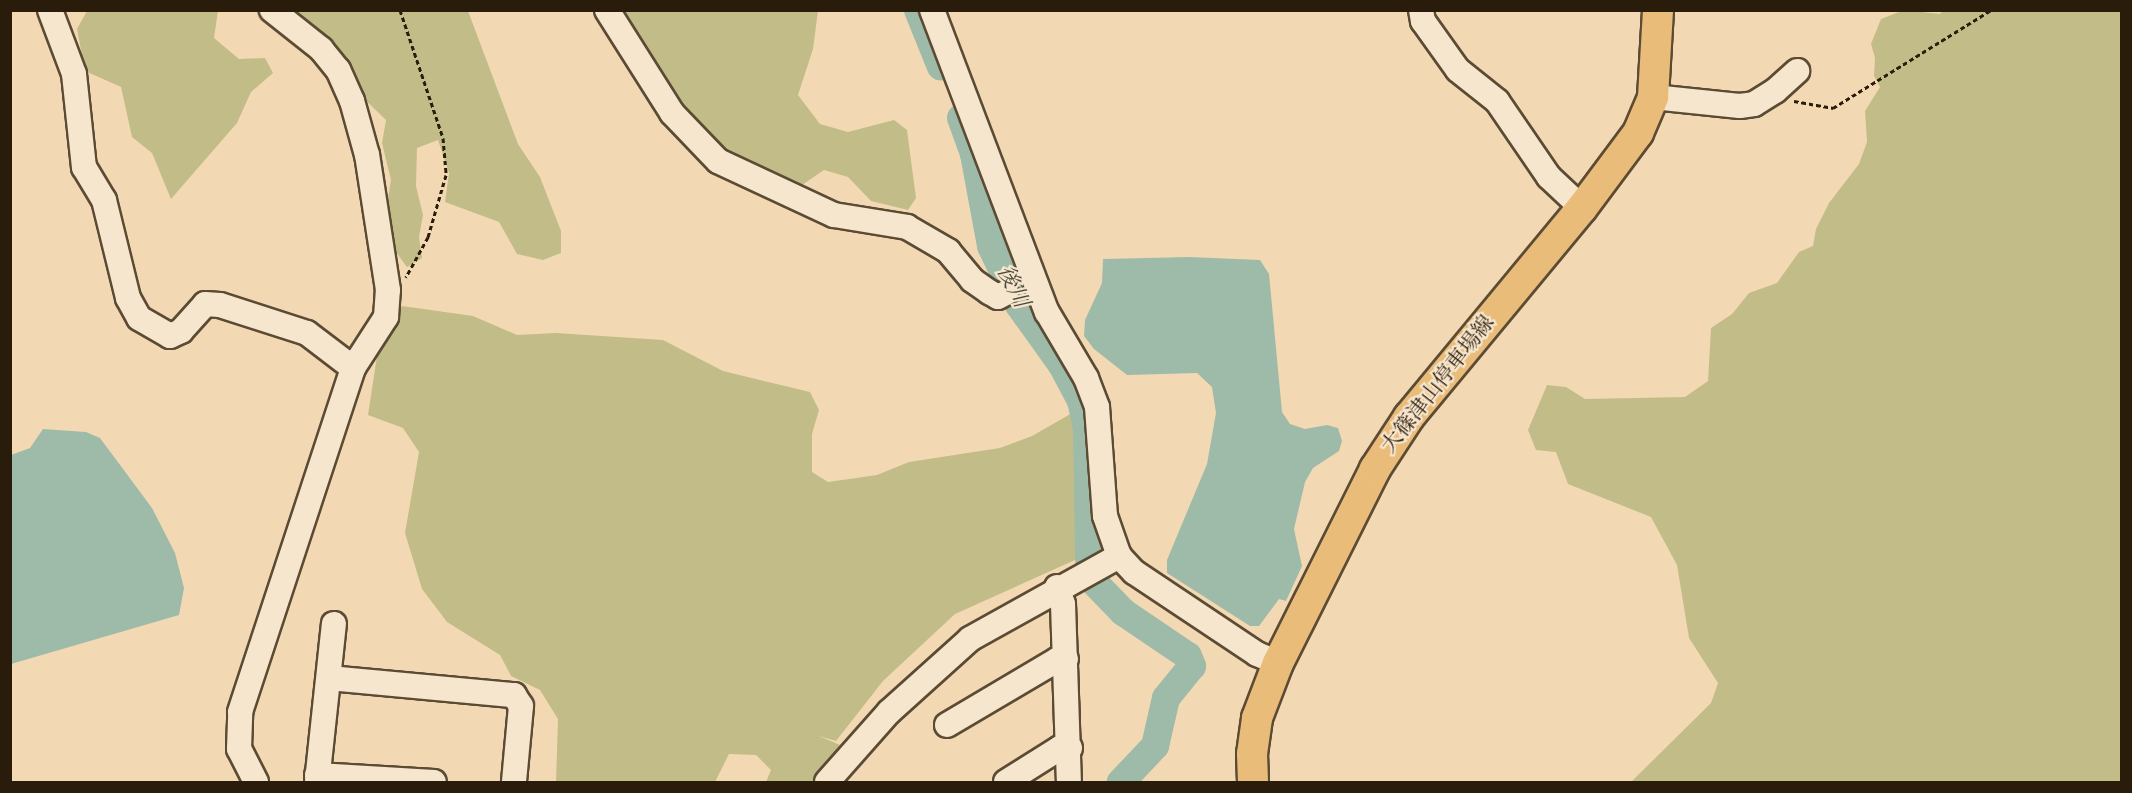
<!DOCTYPE html>
<html>
<head>
<meta charset="utf-8">
<style>
	body { margin:0 }
	#map { position:relative; width:2132px; height:793px; overflow:hidden; background:#f3d9b3; font-family:Vollkorn,"Noto Serif JP",serif }
	div>[style] { position:absolute }
	.green>* { inset:0; background:#c2bd88 }
	.water>* { inset:0; background:#9dbba8 }
	.river>* { height:28px; margin:-14px; padding:0 14px; transform-origin:14px; border-radius:14px; background:#9dbba8 }
	.path>* { height:3px; margin-top:-1.5px; transform-origin:0; background:repeating-linear-gradient(90deg,#2a1c0a 0 4.5px,transparent 0 7.5px) }
	.roads { filter:drop-shadow(2px 0 #5c4b34) drop-shadow(-2px 0 #5c4b34) drop-shadow(0 2px #5c4b34) drop-shadow(0 -2px #5c4b34) }
	.minor>* { height:24px; margin:-12px; padding:0 12px; transform-origin:12px; border-radius:12px; background:#f7e6ce }
	.major>* { height:30px; margin:-15px; padding:0 15px; transform-origin:15px; border-radius:15px; background:#eabc7a }
	span { translate:-50% -50%; white-space:nowrap; text-align:center; line-height:1.15; -webkit-text-stroke:4.5px #f7e6ce; paint-order:stroke }
	.street-label { font-size:21px; color:#2a1c0a }
	.water-label { font-size:22px; color:#4c4c39; font-style:italic }
	.frame { position:absolute; inset:0; border:12px solid #2a1c0a; pointer-events:none }
</style>
</head>
<body>
<div id="map">
	<div class="green">
		<div style="clip-path:polygon(1904px 10px,1940px 14px,1943px 10px,2121px 11px,2121px 782px,1631px 782px,1711px 703px,1718px 683px,1689px 638px,1677px 565px,1651px 517px,1568px 484px,1556px 452px,1536px 450px,1528px 430px,1547px 385px,1566px 387px,1585px 399px,1685px 397px,1708px 381px,1711px 328px,1732px 314px,1749px 293px,1777px 283px,1799px 252px,1813px 246px,1816px 229px,1829px 203px,1859px 164px,1867px 142px,1865px 111px,1880px 87px,1874px 76px,1875px 58px,1871px 44px,1881px 19px)"></div>
		<div style="clip-path:polygon(87px 11px,218px 11px,214px 38px,239px 59px,265px 58px,273px 73px,251px 92px,237px 123px,171px 199px,152px 153px,132px 137px,121px 87px,85px 71px,77px 29px)"></div>
		<div style="clip-path:polygon(290px 11px,468px 11px,518px 144px,540px 177px,561px 231px,561px 253px,543px 260px,517px 254px,499px 222px,445px 202px,449px 173px,438px 140px,417px 148px,416px 186px,423px 215px,419px 237px,422px 258px,407px 267px,390px 244px,388px 198px,391px 180px,382px 143px,386px 120px,356px 91px)"></div>
		<div style="clip-path:polygon(621px 11px,818px 11px,813px 49px,798px 95px,820px 124px,848px 132px,894px 120px,907px 130px,916px 198px,908px 210px,871px 201px,848px 177px,824px 170px,802px 185px,730px 152px,693px 121px)"></div>
		<div style="clip-path:polygon(402px 306px,473px 316px,517px 335px,556px 333px,663px 340px,723px 371px,810px 392px,819px 410px,812px 434px,812px 472px,828px 482px,877px 475px,909px 462px,1000px 448px,1032px 436px,1072px 413px,1082px 427px,1082px 542px,1075px 560px,955px 614px,883px 681px,836px 741px,819px 736px,840px 745px,814px 782px,766px 782px,771px 770px,756px 755px,729px 754px,715px 782px,556px 782px,558px 719px,540px 690px,511px 676px,500px 655px,447px 622px,422px 589px,405px 533px,419px 452px,403px 428px,368px 415px,379px 343px)"></div>
	</div>
	<div class="water">
		<div style="clip-path:polygon(1189px 257px,1260px 260px,1269px 274px,1282px 412px,1290px 424px,1305px 429px,1327px 425px,1338px 428px,1342px 441px,1339px 451px,1313px 468px,1305px 482px,1294px 529px,1302px 566px,1286px 601px,1279px 599px,1259px 626px,1250px 626px,1167px 573px,1167px 560px,1207px 464px,1216px 413px,1212px 387px,1197px 373px,1127px 375px,1094px 349px,1084px 336px,1085px 320px,1102px 283px,1103px 259px)"></div>
		<div style="clip-path:polygon(43px 429px,86px 432px,100px 438px,152px 508px,175px 553px,184px 588px,179px 615px,11px 664px,11px 455px,30px 448px)"></div>
	</div>
	<div class="river">
		<div style="left:918px;top:10px;width:61px;rotate:68deg"></div>
		<div style="left:961px;top:118px;width:38px;rotate:70deg"></div>
		<div style="left:974px;top:154px;width:94px;rotate:79.5deg"></div>
		<div style="left:991px;top:246px;width:65px;rotate:64.6deg"></div>
		<div style="left:1019px;top:305px;width:74px;rotate:54.4deg"></div>
		<div style="left:1062px;top:365px;width:40px;rotate:62deg"></div>
		<div style="left:1081px;top:400px;width:29px;rotate:78deg"></div>
		<div style="left:1087px;top:428px;width:132px;rotate:89.1deg"></div>
		<div style="left:1092px;top:580px;width:45px;rotate:45.9deg"></div>
		<div style="left:1123px;top:612px;width:78px;rotate:34.1deg"></div>
		<div style="left:1188px;top:656px;width:11px;rotate:68deg"></div>
		<div style="left:1192px;top:666px;width:41px;rotate:129.1deg"></div>
		<div style="left:1166px;top:698px;width:49px;rotate:102.9deg"></div>
		<div style="left:1155px;top:746px;width:50px;rotate:133.4deg"></div>
	</div>
	<div class="path">
		<div style="left:400px;top:10px;width:135px;rotate:71.4deg"></div>
		<div style="left:443px;top:138px;width:37px;rotate:85deg"></div>
		<div style="left:446px;top:175px;width:65px;rotate:106.2deg"></div>
		<div style="left:428px;top:237px;width:46px;rotate:118.8deg"></div>
		<div style="left:1794px;top:101px;width:40px;rotate:10deg"></div>
		<div style="left:1833px;top:108px;width:186px;rotate:-31.8deg"></div>
	</div>
	<div class="roads">
		<div class="minor">
			<div style="left:50px;top:10px;width:68px;rotate:69.4deg"></div>
			<div style="left:74px;top:74px;width:94px;rotate:83.9deg"></div>
			<div style="left:84px;top:167px;width:39px;rotate:59deg"></div>
			<div style="left:104px;top:200px;width:101px;rotate:76.2deg"></div>
			<div style="left:128px;top:298px;width:23px;rotate:61deg"></div>
			<div style="left:139px;top:318px;width:36px;rotate:30deg"></div>
			<div style="left:170px;top:336px;width:12px;rotate:-24deg"></div>
			<div style="left:181px;top:331px;width:36px;rotate:-48deg"></div>
			<div style="left:205px;top:304px;width:15px;rotate:4deg"></div>
			<div style="left:220px;top:305px;width:91px;rotate:17.8deg"></div>
			<div style="left:307px;top:333px;width:58px;rotate:37.3deg"></div>
			<div style="left:607px;top:10px;width:122px;rotate:57.7deg"></div>
			<div style="left:672px;top:113px;width:66px;rotate:46.2deg"></div>
			<div style="left:718px;top:161px;width:128px;rotate:25deg"></div>
			<div style="left:834px;top:215px;width:74px;rotate:9.3deg"></div>
			<div style="left:907px;top:227px;width:48px;rotate:30.3deg"></div>
			<div style="left:948px;top:251px;width:38px;rotate:50deg"></div>
			<div style="left:972px;top:280px;width:21px;rotate:35deg"></div>
			<div style="left:989px;top:292px;width:10px;rotate:29deg"></div>
			<div style="left:998px;top:297px;width:9px;rotate:-27deg"></div>
			<div style="left:932px;top:10px;width:323px;rotate:69.2deg"></div>
			<div style="left:1047px;top:312px;width:77px;rotate:59.4deg"></div>
			<div style="left:1086px;top:378px;width:31px;rotate:69deg"></div>
			<div style="left:1097px;top:407px;width:109px;rotate:85.8deg"></div>
			<div style="left:1105px;top:516px;width:42px;rotate:70.7deg"></div>
			<div style="left:1119px;top:556px;width:22px;rotate:47deg"></div>
			<div style="left:1134px;top:572px;width:148px;rotate:33.7deg"></div>
			<div style="left:1257px;top:654px;width:23px;rotate:23deg"></div>
			<div style="left:1421px;top:10px;width:11px;rotate:80deg"></div>
			<div style="left:1423px;top:21px;width:60px;rotate:54.5deg"></div>
			<div style="left:1458px;top:70px;width:50px;rotate:38.5deg"></div>
			<div style="left:1497px;top:101px;width:92px;rotate:55.6deg"></div>
			<div style="left:1549px;top:177px;width:45px;rotate:43.2deg"></div>
			<div style="left:1653px;top:97px;width:87px;rotate:5.9deg"></div>
			<div style="left:1740px;top:106px;width:14px;rotate:-8deg"></div>
			<div style="left:1754px;top:104px;width:25px;rotate:-32deg"></div>
			<div style="left:1775px;top:91px;width:30px;rotate:-42deg"></div>
			<div style="left:1057px;top:587px;width:18px;rotate:71deg"></div>
			<div style="left:1063px;top:604px;width:178px;rotate:88.1deg"></div>
			<div style="left:329px;top:678px;width:186px;rotate:5.3deg"></div>
			<div style="left:514px;top:695px;width:13px;rotate:58deg"></div>
			<div style="left:521px;top:706px;width:76px;rotate:95.3deg"></div>
			<div style="left:947px;top:725px;width:128px;rotate:-30.6deg"></div>
			<div style="left:1057px;top:660px;width:9px;rotate:-6deg"></div>
			<div style="left:317px;top:775px;width:117px;rotate:3.4deg"></div>
			<div style="left:256px;top:782px;width:37px;rotate:-117deg"></div>
			<div style="left:239px;top:749px;width:37px;rotate:-88deg"></div>
			<div style="left:240px;top:712px;width:362px;rotate:-71.8deg"></div>
			<div style="left:353px;top:368px;width:61px;rotate:-57.1deg"></div>
			<div style="left:386px;top:317px;width:27px;rotate:-86deg"></div>
			<div style="left:388px;top:290px;width:137px;rotate:-98.8deg"></div>
			<div style="left:367px;top:155px;width:56px;rotate:-105.5deg"></div>
			<div style="left:352px;top:101px;width:34px;rotate:-114deg"></div>
			<div style="left:338px;top:70px;width:27px;rotate:-129deg"></div>
			<div style="left:321px;top:49px;width:63px;rotate:-141.5deg"></div>
			<div style="left:317px;top:782px;width:159px;rotate:-83.9deg"></div>
			<div style="left:827px;top:782px;width:94px;rotate:-48.5deg"></div>
			<div style="left:889px;top:712px;width:109px;rotate:-42deg"></div>
			<div style="left:970px;top:639px;width:171px;rotate:-29.1deg"></div>
			<div style="left:1006px;top:782px;width:64px;rotate:-32.2deg"></div>
			<div style="left:1060px;top:748px;width:10px"></div>
		</div>
		<div class="major">
			<div style="left:1253px;top:782px;width:28px;rotate:-92deg"></div>
			<div style="left:1252px;top:754px;width:36px;rotate:-82deg"></div>
			<div style="left:1257px;top:718px;width:59px;rotate:-69.1deg"></div>
			<div style="left:1278px;top:663px;width:217px;rotate:-63.4deg"></div>
			<div style="left:1375px;top:469px;width:62px;rotate:-56.8deg"></div>
			<div style="left:1409px;top:417px;width:271px;rotate:-50.4deg"></div>
			<div style="left:1582px;top:208px;width:94px;rotate:-53.3deg"></div>
			<div style="left:1638px;top:133px;width:39px;rotate:-67deg"></div>
			<div style="left:1653px;top:97px;width:87px;rotate:-86.7deg"></div>
		</div>
	</div>
	<div class="street-label">
		<span style="left:1439px;top:385px;rotate:-52deg">大篠津山停車場線</span>
	</div>
	<div class="water-label">
		<span style="left:1012px;top:287px;rotate:63deg">後川</span>
	</div>
	<div class="frame"></div>
</div>
</body>
</html>
